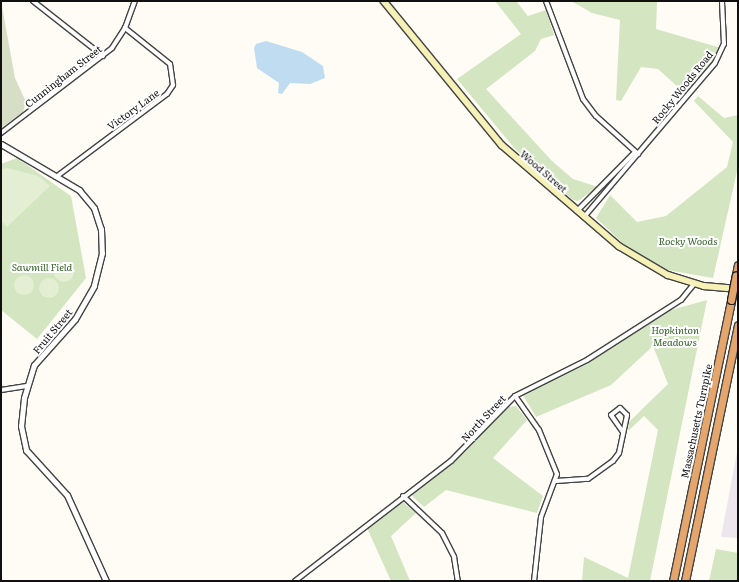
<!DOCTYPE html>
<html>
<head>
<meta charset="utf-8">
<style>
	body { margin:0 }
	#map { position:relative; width:739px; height:582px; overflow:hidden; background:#fefcf5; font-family:Literata,serif }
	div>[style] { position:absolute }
	.industrial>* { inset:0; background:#ede6ed }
	.green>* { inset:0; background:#d3e5c1 }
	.cemetery>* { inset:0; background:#d6dfc6 }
	.pitch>* { inset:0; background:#e3eed2 }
	.round { border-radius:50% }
	.water>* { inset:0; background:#bfdcf0 }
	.roads { filter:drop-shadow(1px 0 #434343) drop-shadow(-1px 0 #434343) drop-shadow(0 1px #434343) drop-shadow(0 -1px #434343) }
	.minor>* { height:4px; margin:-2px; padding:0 2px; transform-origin:2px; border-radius:2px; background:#fff }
	.tertiary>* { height:5px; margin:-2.5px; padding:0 2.5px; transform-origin:2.5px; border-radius:2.5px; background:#fff }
	.secondary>* { height:5.5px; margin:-2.75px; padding:0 2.75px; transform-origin:2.75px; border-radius:2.75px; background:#f6f1b7 }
	.motorway>* { height:7px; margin:-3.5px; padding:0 3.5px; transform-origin:3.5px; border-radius:3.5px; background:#e4a66d }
	.bridges { filter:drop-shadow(1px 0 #212121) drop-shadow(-1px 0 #212121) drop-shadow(0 1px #212121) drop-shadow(0 -1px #212121) }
	.motorway-bridge>* { height:7px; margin:-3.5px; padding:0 3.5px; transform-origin:3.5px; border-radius:3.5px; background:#e4a66d }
	span { translate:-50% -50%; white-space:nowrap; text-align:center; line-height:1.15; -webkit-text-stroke:4px #fff; paint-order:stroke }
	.street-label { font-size:10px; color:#101010 }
	.park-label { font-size:10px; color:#326127; font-style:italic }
	.frame { position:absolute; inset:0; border:2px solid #101010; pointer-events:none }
</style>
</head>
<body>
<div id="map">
	<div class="industrial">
		<div style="clip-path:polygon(738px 447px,738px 538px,721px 537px)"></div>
	</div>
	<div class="green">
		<div style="clip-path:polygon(495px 1px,516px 1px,528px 16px,546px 10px,554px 35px,541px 39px,535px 51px,486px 89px,552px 161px,573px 179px,598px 187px,578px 201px,573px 200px,515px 149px,457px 79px,521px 34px)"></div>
		<div style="clip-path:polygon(571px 1px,657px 1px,656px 29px,721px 48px,718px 58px,687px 95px,658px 69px,641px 67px,621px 101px,616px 100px,620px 20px,592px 13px)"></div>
		<div style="clip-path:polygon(698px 96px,724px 118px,738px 115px,738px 167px,713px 278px,667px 270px,630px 250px,596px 218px,610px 195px,637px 222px,666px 216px,727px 167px,733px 142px,694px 101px)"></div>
		<div style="clip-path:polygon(17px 158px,71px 196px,86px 278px,37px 339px,1px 310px,1px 164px)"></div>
		<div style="clip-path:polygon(707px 300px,650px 581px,582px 581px,584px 557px,628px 578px,658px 430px,644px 416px,628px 431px,629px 422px,668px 384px,653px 346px,611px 385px,536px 417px,523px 395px,587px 364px,664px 312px)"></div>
		<div style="clip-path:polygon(516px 406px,527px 420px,493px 458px,543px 496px,537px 513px,446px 490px,424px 507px,414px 498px,412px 494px,465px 452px,507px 407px)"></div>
		<div style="clip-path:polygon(403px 502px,416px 513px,391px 536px,410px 581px,391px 581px,367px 528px)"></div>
		<div style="clip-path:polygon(716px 549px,738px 553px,738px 581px,709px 581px)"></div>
	</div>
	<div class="cemetery">
		<div style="clip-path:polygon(1px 1px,15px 78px,26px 102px,23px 112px,1px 128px)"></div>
	</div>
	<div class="pitch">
		<div style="clip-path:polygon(8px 168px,38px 176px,50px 186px,7px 227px,1px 221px,1px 169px)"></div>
		<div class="round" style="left:54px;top:262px;width:20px;height:20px"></div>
		<div class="round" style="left:14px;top:275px;width:20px;height:20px"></div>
		<div class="round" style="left:39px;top:278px;width:20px;height:20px"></div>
	</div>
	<div class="water">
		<div style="clip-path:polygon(266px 41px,302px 52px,323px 66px,325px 78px,310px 84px,290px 83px,282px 94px,278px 93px,279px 83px,257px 68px,254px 48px,256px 44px)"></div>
	</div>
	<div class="roads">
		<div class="minor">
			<div style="left:33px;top:1px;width:89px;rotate:38.2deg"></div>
			<div style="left:546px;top:1px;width:105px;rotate:69.3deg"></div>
			<div style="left:583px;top:99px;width:21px;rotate:53deg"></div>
			<div style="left:596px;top:116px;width:57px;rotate:42.1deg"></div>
			<div style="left:1px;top:133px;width:140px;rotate:-37.4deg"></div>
			<div style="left:112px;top:48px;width:24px;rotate:-57deg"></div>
			<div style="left:125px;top:28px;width:29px;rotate:-70deg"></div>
			<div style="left:56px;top:177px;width:139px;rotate:-36.8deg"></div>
			<div style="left:167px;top:94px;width:11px;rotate:-56deg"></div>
			<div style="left:173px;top:85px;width:21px;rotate:-98deg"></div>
			<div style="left:170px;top:64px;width:58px;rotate:-141.3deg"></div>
			<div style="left:577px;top:211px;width:83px;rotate:-45.5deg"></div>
			<div style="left:584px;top:217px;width:202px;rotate:-49.6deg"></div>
			<div style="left:715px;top:63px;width:21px;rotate:-65deg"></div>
			<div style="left:724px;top:44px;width:43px;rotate:-92.7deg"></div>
			<div style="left:1px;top:390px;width:26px;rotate:-9deg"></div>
			<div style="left:515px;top:396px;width:42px;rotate:54.8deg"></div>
			<div style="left:539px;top:430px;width:48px;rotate:67.8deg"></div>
			<div style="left:557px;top:474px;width:46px;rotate:110.4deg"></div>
			<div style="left:541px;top:517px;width:64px;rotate:96.2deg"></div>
			<div style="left:556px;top:481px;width:32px;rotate:-4deg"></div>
			<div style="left:588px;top:479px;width:31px;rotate:-36deg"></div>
			<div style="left:613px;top:461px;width:10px;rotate:-53deg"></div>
			<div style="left:619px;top:453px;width:39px;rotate:-78deg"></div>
			<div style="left:627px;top:415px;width:10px;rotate:-135deg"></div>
			<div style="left:620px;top:408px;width:11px;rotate:142deg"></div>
			<div style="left:611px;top:415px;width:21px;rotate:55deg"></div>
			<div style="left:403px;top:496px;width:54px;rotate:43.5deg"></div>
			<div style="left:442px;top:533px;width:27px;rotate:63deg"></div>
			<div style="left:454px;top:557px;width:24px;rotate:81deg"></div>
			<div style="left:295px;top:581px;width:197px;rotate:-37.6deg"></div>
			<div style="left:451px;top:461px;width:91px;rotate:-45.4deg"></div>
			<div style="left:515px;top:396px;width:80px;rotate:-26.6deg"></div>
			<div style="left:587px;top:360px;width:112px;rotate:-32.6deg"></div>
			<div style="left:681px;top:300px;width:21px;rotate:-51deg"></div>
		</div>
		<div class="tertiary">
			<div style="left:1px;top:144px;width:91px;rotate:30.5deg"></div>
			<div style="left:79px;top:190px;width:23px;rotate:50deg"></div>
			<div style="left:94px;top:208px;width:22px;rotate:72deg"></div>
			<div style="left:101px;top:229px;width:24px;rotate:88deg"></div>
			<div style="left:102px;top:253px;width:34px;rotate:104deg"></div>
			<div style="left:94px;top:286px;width:38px;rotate:120deg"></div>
			<div style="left:75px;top:319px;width:62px;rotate:131.7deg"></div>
			<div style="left:34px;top:365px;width:34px;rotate:107deg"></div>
			<div style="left:24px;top:398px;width:28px;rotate:96deg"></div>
			<div style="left:21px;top:426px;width:25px;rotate:78deg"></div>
			<div style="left:26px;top:450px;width:61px;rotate:47.7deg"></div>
			<div style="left:67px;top:495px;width:94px;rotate:65.6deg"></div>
		</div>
		<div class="secondary">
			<div style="left:384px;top:1px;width:186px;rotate:50.7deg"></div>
			<div style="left:502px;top:145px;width:155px;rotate:40.8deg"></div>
			<div style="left:619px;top:246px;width:57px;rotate:30.6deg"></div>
			<div style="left:668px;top:275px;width:38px;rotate:17deg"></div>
			<div style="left:704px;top:286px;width:34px;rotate:5deg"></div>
		</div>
		<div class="motorway">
			<div style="left:736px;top:275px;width:10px;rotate:-79deg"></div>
			<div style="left:673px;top:581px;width:287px;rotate:-78.3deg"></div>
			<div style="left:685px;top:581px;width:261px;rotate:-78.3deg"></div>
		</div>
	</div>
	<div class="bridges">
		<div class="motorway-bridge">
			<div style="left:731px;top:300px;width:25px;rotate:-79deg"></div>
		</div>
	</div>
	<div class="street-label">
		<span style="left:63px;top:76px;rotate:-38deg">Cunningham Street</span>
		<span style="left:682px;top:87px;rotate:-51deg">Rocky Woods Road</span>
		<span style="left:133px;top:109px;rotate:-36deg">Victory Lane</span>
		<span style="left:544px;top:171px;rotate:41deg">Wood Street</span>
		<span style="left:52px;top:331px;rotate:-50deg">Fruit Street</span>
		<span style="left:483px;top:418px;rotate:-47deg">North Street</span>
		<span style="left:696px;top:421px;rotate:-78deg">Massachusetts Turnpike</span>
	</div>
	<div class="park-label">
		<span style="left:688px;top:241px">Rocky Woods</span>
		<span style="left:42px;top:267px">Sawmill Field</span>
		<span style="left:675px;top:335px">Hopkinton<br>Meadows</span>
	</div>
	<div class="frame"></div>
</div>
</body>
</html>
